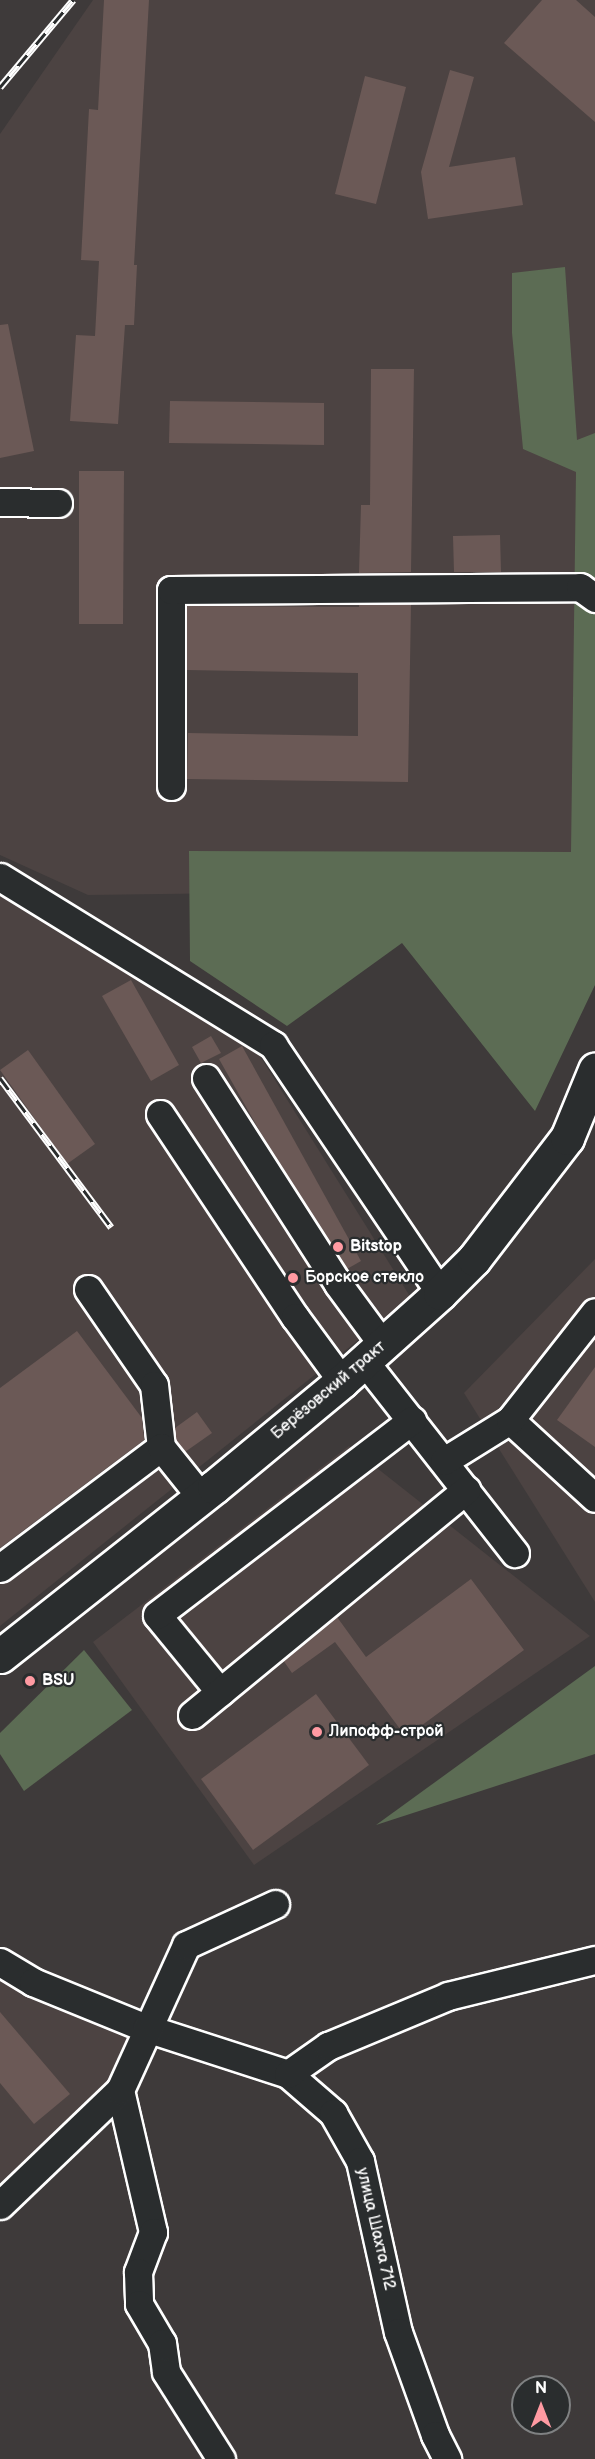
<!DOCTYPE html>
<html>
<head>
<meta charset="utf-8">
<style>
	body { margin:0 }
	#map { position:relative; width:595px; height:2459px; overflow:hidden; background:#3e3a3a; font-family:"Balsamiq Sans",sans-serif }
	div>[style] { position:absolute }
	.built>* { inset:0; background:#4c4342 }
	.green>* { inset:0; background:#5c6c54 }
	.building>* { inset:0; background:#6b5956 }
	.roads { filter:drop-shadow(2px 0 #fff) drop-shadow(-2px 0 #fff) drop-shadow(0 2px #fff) drop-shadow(0 -2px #fff) }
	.minor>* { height:27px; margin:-13.5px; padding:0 13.5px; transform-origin:13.5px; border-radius:13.5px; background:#2a2d2e }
	.major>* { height:33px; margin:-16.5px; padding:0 16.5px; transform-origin:16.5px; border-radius:16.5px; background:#2a2d2e }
	.rail>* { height:7px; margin-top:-3.5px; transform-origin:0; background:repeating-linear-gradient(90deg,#2a2d2e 0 14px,#fff 0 28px); box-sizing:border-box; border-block:2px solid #fff }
	.dots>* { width:16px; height:16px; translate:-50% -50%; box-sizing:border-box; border:3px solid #2a2d2e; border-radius:50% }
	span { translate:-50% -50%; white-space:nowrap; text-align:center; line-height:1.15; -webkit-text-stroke:4.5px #2a2d2e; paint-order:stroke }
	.poi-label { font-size:16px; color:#fff; font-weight:700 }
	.left { translate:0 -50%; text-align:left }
	.street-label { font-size:16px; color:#fff }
	.north { position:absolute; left:511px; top:2375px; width:60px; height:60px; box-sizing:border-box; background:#2a2d2e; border:2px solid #7f8182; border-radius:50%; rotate:0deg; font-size:16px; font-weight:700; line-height:24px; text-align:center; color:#fff }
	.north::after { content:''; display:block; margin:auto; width:21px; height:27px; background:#ff9aa2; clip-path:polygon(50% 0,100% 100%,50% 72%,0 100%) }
</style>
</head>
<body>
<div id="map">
	<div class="built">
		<div style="clip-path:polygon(93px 0,595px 0,595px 888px,88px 895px,0 855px,0 134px)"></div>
		<div style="clip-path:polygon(0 891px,253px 1045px,411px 1298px,0 1626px)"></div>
		<div style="clip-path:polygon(595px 1259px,595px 1602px,464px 1393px)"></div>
		<div style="clip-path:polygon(349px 1446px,590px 1636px,254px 1865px,93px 1642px)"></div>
		<div style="clip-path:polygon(0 1977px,148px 2038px,0 2199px)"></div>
	</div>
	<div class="green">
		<div style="clip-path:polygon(565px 267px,577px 440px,595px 433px,595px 985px,535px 1111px,402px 943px,287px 1026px,190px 961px,189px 851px,571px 852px,576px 472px,523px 449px,512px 333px,512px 273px)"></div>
		<div style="clip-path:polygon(84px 1650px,132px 1710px,24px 1791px,0 1754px,0 1733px)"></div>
		<div style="clip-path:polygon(595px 1666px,595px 1754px,376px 1825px)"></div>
	</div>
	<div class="building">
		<div style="clip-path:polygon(104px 0,149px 0,134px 265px,137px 265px,134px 325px,125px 325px,118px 424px,70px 421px,76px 335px,95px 336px,99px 261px,81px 260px,89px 109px,98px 110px)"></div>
		<div style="clip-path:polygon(542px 0,576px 0,595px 17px,595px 122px,504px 43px)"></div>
		<div style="clip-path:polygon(450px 70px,474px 77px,449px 167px,515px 157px,523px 205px,428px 219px,421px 172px)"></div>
		<div style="clip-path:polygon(365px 76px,406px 87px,376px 204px,335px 194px)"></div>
		<div style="clip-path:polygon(8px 324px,34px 451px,0 458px,0 325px)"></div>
		<div style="clip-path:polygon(371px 369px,414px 369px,411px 572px,359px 573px,361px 505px,370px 505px)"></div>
		<div style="clip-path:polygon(170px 401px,324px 403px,324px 445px,169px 443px)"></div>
		<div style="clip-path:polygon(79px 471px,124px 471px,123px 624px,79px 624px)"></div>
		<div style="clip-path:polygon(500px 535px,501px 572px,454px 572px,453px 536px)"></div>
		<div style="clip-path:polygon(359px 604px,411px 604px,408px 782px,187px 779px,188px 733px,358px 736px,358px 673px,187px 670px,187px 606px,359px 607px)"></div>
		<div style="clip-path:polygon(131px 980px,179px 1065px,151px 1081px,102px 996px)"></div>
		<div style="clip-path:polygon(211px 1036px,221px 1053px,201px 1063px,192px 1047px)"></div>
		<div style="clip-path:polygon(242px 1046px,361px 1261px,347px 1269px,263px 1137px,219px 1059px)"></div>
		<div style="clip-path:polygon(28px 1050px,95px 1144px,67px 1164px,0 1070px)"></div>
		<div style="clip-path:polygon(77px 1331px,142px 1418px,144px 1440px,0 1548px,0 1388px)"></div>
		<div style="clip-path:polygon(595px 1367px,595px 1447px,557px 1420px)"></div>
		<div style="clip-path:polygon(197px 1412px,212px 1433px,185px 1452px,176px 1441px,175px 1428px)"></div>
		<div style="clip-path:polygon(471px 1579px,524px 1650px,406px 1737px,335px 1642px,292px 1673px,283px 1660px,337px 1617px,366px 1657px)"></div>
		<div style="clip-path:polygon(316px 1694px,369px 1765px,253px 1850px,201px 1779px)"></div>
		<div style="clip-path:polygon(0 2012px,70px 2094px,34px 2124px,0 2083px)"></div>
	</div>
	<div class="roads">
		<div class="minor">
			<div style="left:0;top:502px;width:58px;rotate:1deg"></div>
			<div style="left:171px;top:786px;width:196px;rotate:-90deg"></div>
			<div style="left:171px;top:590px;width:409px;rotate:-0.4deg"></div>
			<div style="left:580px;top:587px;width:19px;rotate:36deg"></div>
			<div style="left:0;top:877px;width:321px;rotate:31.6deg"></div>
			<div style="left:273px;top:1045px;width:299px;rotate:56deg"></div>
			<div style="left:206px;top:1078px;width:245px;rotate:57.3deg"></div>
			<div style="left:338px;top:1284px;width:76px;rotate:53.6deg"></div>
			<div style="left:160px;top:1114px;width:244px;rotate:56.4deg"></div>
			<div style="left:295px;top:1317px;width:79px;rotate:53.7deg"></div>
			<div style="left:88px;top:1289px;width:116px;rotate:55.5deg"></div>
			<div style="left:154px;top:1385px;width:62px;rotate:83.6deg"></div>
			<div style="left:365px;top:1362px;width:243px;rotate:51.9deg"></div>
			<div style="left:510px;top:1420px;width:115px;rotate:42.5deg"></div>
			<div style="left:444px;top:1461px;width:78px;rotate:-31.8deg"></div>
			<div style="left:510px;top:1420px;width:137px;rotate:-51.8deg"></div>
			<div style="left:0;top:1568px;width:201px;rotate:-36.9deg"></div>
			<div style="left:161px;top:1447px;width:64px;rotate:51.3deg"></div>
			<div style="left:220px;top:1692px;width:99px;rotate:-129.3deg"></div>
			<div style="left:157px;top:1615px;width:321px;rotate:-37.4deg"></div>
			<div style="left:192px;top:1715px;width:355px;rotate:-39.4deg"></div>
			<div style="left:0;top:1962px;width:39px;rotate:31deg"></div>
			<div style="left:33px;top:1982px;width:122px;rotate:22.2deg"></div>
			<div style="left:146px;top:2028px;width:149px;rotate:17.9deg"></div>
			<div style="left:288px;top:2074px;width:60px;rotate:40.9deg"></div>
			<div style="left:333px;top:2113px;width:55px;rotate:60.6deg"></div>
			<div style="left:360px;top:2161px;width:175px;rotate:77.5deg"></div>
			<div style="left:398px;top:2332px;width:109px;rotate:70.2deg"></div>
			<div style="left:435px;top:2435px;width:27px;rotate:63deg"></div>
			<div style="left:288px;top:2074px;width:49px;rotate:-35deg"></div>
			<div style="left:328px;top:2046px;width:130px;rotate:-22.6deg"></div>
			<div style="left:448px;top:1996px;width:151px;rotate:-13.8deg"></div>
			<div style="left:120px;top:2090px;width:146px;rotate:76.9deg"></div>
			<div style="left:153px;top:2232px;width:43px;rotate:110.6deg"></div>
			<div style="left:138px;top:2272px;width:32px;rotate:88deg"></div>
			<div style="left:139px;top:2304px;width:45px;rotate:59.5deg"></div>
			<div style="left:162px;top:2343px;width:29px;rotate:82deg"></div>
			<div style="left:166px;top:2372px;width:103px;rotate:57.7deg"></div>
			<div style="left:0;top:2205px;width:166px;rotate:-43.8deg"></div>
			<div style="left:120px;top:2090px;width:159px;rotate:-65.5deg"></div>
			<div style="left:186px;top:1945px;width:98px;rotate:-24.7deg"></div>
		</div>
		<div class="major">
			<div style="left:0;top:1656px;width:273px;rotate:-38.3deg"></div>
			<div style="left:214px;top:1487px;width:166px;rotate:-39.6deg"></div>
			<div style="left:342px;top:1381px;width:132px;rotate:-41.9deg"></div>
			<div style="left:440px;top:1293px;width:48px;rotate:-45deg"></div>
			<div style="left:474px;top:1259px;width:153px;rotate:-52.5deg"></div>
			<div style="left:567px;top:1138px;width:74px;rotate:-67.6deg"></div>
		</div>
	</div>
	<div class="rail">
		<div style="left:0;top:87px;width:114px;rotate:-50deg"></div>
		<div style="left:0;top:1078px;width:186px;rotate:53.3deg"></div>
	</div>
	<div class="dots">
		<div style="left:338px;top:1247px;background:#ff9aa2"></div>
		<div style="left:293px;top:1278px;background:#ff9aa2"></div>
		<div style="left:30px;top:1681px;background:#ff9aa2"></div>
		<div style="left:317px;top:1732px;background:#ff9aa2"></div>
	</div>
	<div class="poi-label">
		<span class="left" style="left:350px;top:1247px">Bitstop</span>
		<span class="left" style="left:305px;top:1278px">Борское стекло</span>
		<span class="left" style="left:42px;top:1681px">BSU</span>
		<span class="left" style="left:329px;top:1732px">Липофф-строй</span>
	</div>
	<div class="street-label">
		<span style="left:329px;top:1391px;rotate:-40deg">Берёзовский тракт</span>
		<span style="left:375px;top:2229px;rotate:77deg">улица Шахта 712</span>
	</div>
	<div class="north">N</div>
</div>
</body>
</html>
